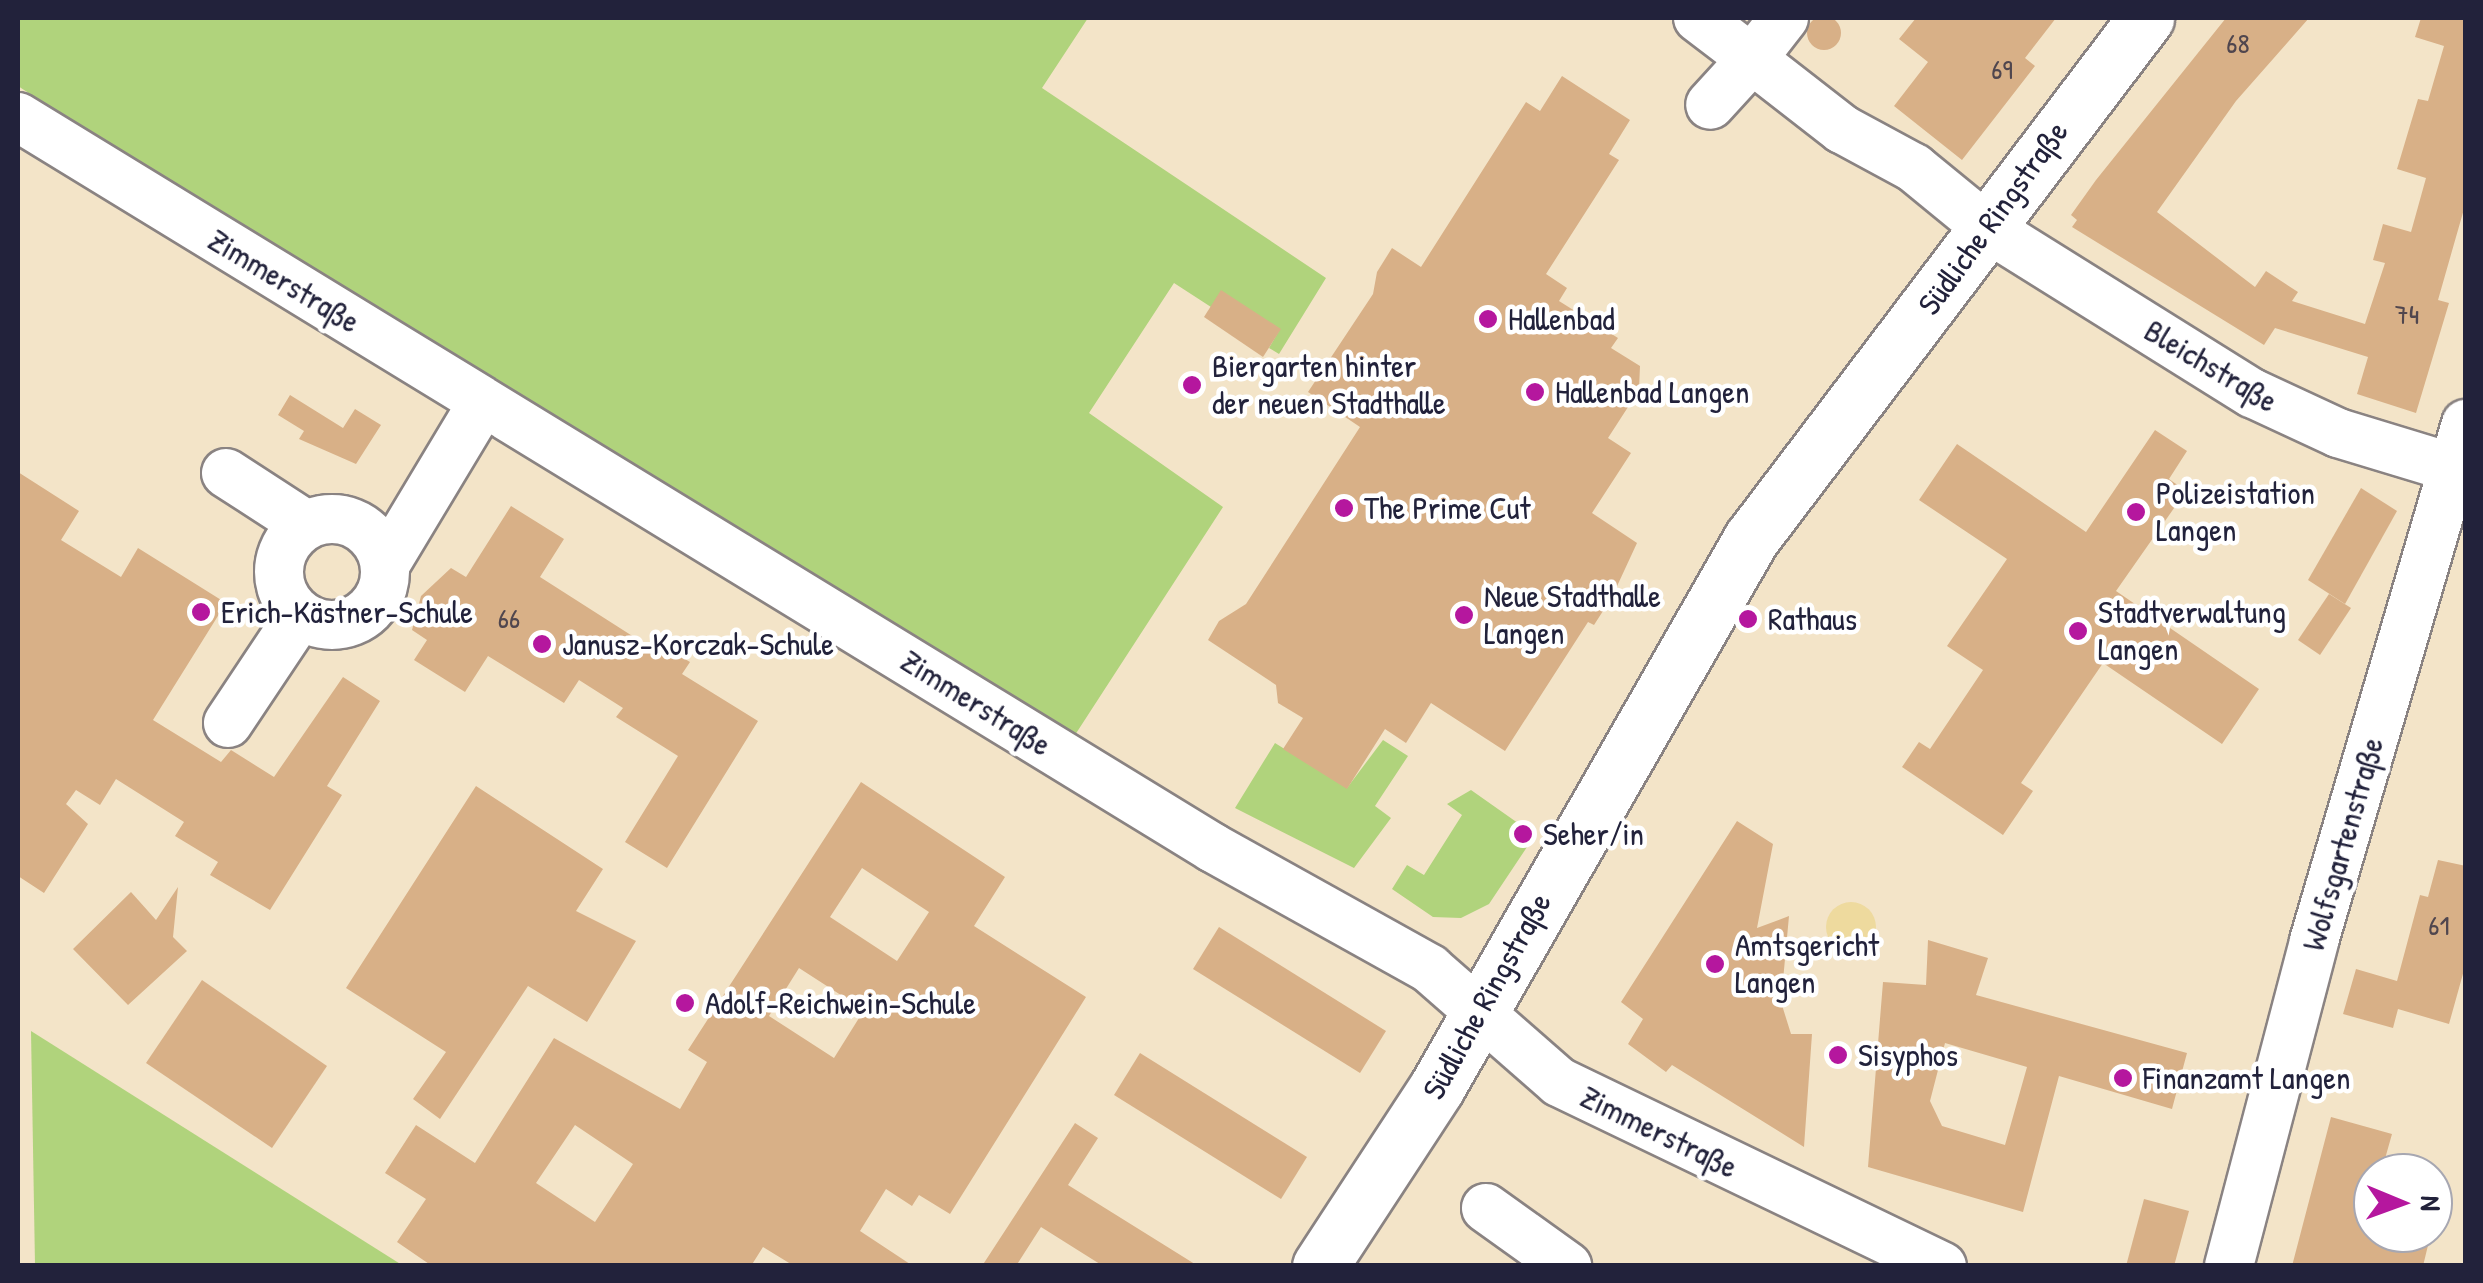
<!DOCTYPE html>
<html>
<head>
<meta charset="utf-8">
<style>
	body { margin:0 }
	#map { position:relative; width:2483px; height:1283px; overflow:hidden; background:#f3e4c8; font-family:"Patrick Hand",sans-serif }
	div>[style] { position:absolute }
	.green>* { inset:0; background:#b0d37c }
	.sand>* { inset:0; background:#eeda9e }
	.round { border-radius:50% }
	.building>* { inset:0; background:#d8b087 }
	.roads { filter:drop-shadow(2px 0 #8a8382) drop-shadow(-2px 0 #8a8382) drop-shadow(0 2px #8a8382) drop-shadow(0 -2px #8a8382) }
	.minor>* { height:48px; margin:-24px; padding:0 24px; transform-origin:24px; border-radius:24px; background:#fff }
	.minor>.ring { margin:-24px; padding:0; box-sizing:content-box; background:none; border:48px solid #fff; border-radius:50% }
	.major>* { height:55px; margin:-27.5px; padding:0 27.5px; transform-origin:27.5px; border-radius:27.5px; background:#fff }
	.dots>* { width:28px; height:28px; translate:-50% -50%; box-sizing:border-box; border:5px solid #fff; border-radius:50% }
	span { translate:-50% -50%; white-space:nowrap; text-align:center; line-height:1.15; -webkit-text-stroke:9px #fff; paint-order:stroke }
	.number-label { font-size:28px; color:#50464e }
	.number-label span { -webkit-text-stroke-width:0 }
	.street-label { font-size:32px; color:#22223b }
	.poi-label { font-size:32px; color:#22223b }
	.left { translate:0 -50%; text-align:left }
	.frame { position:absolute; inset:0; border:20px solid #22223b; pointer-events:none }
	.north { position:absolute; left:2353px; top:1153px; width:100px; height:100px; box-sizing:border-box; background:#fff; border:2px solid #a7a7b1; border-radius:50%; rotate:91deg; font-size:28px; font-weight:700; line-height:40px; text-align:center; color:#22223b }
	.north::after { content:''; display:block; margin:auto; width:35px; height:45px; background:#b5179e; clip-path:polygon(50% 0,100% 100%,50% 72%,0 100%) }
</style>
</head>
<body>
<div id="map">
	<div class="green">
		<div style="clip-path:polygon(18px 18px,1088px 18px,1042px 88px,1326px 278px,1279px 354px,1269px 348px,1280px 329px,1211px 307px,1174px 283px,1089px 413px,1223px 507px,1075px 735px,255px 242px,18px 86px)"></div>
		<div style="clip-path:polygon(1383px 740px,1408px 756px,1375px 806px,1391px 818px,1354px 868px,1235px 808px,1275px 743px,1347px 788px)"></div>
		<div style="clip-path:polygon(1471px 790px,1535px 835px,1489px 904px,1461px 918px,1433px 917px,1392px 889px,1407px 865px,1424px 875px,1462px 815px,1447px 804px)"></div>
		<div style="clip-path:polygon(31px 1031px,402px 1265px,35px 1265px)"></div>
	</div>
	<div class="sand">
		<div class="round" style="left:1826px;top:902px;width:50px;height:50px"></div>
	</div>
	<div class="building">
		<div class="round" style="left:1807px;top:16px;width:34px;height:34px"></div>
		<div style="clip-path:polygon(1916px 18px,2056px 18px,2025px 58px,2035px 66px,1962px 160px,1894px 106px,1928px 62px,1899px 39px)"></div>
		<div style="clip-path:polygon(2226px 18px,2309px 18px,2236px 101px,2157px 212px,2255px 287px,2266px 271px,2298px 292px,2292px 301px,2365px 324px,2385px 263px,2373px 260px,2383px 224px,2411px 232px,2426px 178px,2397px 169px,2418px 99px,2428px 101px,2444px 46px,2415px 37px,2421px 18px,2466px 18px,2466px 202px,2438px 300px,2449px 303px,2416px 413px,2357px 394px,2368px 357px,2275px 328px,2264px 345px,2072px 227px,2077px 220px,2071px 215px,2096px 180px)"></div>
		<div style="clip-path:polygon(1562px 76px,1630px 120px,1609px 154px,1619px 160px,1546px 274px,1567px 288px,1559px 301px,1618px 338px,1611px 348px,1640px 366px,1639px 390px,1608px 438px,1631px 453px,1592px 513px,1637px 543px,1612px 597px,1594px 625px,1588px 622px,1505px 751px,1431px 703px,1406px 743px,1385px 729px,1347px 789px,1283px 749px,1303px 718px,1278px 703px,1276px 685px,1208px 640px,1219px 621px,1246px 604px,1360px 427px,1308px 392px,1373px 294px,1377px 272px,1392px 248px,1421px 267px,1526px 102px,1540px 111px)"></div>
		<div style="clip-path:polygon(1221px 290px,1281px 329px,1263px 357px,1204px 317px)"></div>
		<div style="clip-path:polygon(290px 395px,343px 428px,355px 409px,381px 425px,356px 464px,299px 439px,304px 431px,278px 415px)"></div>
		<div style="clip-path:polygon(2155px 430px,2187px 451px,2169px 479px,2186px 491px,2116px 591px,2259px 689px,2222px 744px,2103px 663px,2021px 783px,2033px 791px,2003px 835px,1902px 767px,1919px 742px,1930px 749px,1983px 670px,1947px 646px,2007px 559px,1919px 500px,1957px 444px,2086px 532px)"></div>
		<div style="clip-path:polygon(18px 472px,79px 511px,61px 540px,121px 577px,138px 548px,226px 603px,153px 720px,221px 762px,231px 750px,274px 777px,343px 677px,380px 701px,327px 786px,342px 795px,270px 910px,210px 875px,218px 862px,175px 836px,184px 822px,116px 779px,100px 805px,76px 790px,66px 804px,88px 824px,44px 893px,18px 876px)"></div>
		<div style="clip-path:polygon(2361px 488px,2397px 511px,2345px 604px,2308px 580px)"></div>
		<div style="clip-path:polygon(511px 506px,564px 539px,540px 577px,659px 653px,663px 646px,690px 662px,682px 674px,758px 721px,667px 868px,625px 842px,678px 756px,616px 717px,623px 708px,579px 680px,564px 703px,488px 656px,465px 692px,414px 660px,427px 640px,412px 630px,421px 596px,451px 568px,466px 577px)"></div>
		<div style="clip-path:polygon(2329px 594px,2351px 608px,2320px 655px,2298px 640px)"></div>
		<div style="clip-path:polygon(evenodd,861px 782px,1005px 877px,974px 926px,1086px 997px,950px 1214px,919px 1195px,912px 1206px,886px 1189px,860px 1231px,913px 1266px,794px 1266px,763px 1247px,751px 1266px,432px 1266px,397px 1242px,426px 1199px,385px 1173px,416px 1125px,475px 1163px,554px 1038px,680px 1109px,707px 1062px,688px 1050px,861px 782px,862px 868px,929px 912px,897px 961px,830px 917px,862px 868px,861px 782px,799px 968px,864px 1010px,834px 1058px,769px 1016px,799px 968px,861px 782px,575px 1125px,633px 1164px,595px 1222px,536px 1183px,575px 1125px)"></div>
		<div style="clip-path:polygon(476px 786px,603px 869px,576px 911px,636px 941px,587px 1022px,528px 986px,440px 1119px,413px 1099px,446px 1052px,346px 988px)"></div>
		<div style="clip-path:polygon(1737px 821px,1773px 844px,1757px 928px,1789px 916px,1781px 1002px,1791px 1034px,1812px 1034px,1804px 1147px,1672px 1065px,1666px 1072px,1628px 1044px,1643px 1019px,1621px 1002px)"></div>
		<div style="clip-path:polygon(2438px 860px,2466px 866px,2466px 963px,2449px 1024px,2398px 1009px,2393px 1028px,2343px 1014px,2356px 969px,2397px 981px,2420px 895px,2428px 897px)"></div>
		<div style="clip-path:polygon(178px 887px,173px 937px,187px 951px,128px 1005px,73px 949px,131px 892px,156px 920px)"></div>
		<div style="clip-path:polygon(1219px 927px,1386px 1031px,1360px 1073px,1193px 969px)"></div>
		<div style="clip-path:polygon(evenodd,1928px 940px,1988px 958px,1976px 995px,2187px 1053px,2172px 1109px,2059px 1076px,2023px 1212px,1868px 1167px,1883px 982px,1926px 985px,1928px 940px,1945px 1043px,2027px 1067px,2005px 1145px,1942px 1126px,1930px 1101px,1945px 1043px)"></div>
		<div style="clip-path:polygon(202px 980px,327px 1066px,272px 1148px,146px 1063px)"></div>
		<div style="clip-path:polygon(1140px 1053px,1307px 1157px,1281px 1199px,1114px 1095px)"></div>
		<div style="clip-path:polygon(2331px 1117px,2392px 1134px,2381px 1173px,2373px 1173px,2373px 1233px,2431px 1233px,2423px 1266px,2292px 1266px)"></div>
		<div style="clip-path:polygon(1075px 1123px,1098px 1138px,1068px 1185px,1198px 1266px,1103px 1266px,1041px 1227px,1016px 1266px,982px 1266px)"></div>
		<div style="clip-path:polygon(2144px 1199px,2189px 1211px,2174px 1266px,2126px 1266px)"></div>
	</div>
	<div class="roads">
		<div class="minor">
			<div style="left:1698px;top:18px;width:68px;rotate:37.2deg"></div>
			<div style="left:1752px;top:59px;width:62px;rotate:132.4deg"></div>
			<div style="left:1784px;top:18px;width:52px;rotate:128deg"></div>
			<div style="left:1752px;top:59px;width:114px;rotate:37.9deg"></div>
			<div style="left:1842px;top:129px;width:82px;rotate:28.4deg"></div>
			<div style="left:1914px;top:168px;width:93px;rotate:39.3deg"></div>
			<div style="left:1986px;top:227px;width:314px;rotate:32deg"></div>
			<div style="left:2252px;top:393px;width:95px;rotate:24.9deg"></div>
			<div style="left:2338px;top:433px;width:120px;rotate:16.9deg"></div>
			<div style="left:18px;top:117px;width:1401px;rotate:31.45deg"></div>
			<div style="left:1213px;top:848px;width:248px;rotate:29.1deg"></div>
			<div style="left:1430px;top:969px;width:171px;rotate:41.2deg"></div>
			<div style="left:1559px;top:1082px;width:425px;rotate:25.7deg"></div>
			<div style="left:226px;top:473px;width:95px;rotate:33deg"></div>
			<div class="ring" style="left:279px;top:519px;width:58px;height:58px"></div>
			<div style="left:385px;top:565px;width:190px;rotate:-59deg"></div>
			<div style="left:228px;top:723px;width:130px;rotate:-56.3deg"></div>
			<div style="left:1486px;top:1208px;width:100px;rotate:35.6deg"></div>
			<div style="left:2229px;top:1266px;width:336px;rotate:-75.3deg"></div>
			<div style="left:2314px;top:941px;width:539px;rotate:-73.62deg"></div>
		</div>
		<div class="major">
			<div style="left:1320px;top:1266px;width:214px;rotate:-56.8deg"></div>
			<div style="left:1437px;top:1087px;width:632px;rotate:-60.19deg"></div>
			<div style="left:1751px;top:539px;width:654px;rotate:-52.83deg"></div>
		</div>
	</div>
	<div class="dots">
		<div style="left:1488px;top:319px;background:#b5179e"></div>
		<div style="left:1192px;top:385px;background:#b5179e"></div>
		<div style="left:1535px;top:392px;background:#b5179e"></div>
		<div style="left:1344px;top:508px;background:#b5179e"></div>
		<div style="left:2136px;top:512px;background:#b5179e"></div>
		<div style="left:201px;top:612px;background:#b5179e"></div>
		<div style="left:1464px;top:615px;background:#b5179e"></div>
		<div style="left:1748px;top:619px;background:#b5179e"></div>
		<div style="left:2078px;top:631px;background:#b5179e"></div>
		<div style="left:542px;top:644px;background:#b5179e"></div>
		<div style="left:1523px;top:834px;background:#b5179e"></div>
		<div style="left:1715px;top:964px;background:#b5179e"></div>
		<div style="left:685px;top:1003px;background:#b5179e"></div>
		<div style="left:1838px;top:1055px;background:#b5179e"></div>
		<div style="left:2123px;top:1078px;background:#b5179e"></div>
	</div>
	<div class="number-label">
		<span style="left:2238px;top:43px">68</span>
		<span style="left:2002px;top:69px">69</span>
		<span style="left:2407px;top:314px">74</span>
		<span style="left:509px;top:618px">66</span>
		<span style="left:2439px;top:925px">61</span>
	</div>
	<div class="street-label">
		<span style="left:1993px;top:218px;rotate:-54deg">Südliche Ringstraße</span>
		<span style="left:284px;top:281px;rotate:31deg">Zimmerstraße</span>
		<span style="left:2211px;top:366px;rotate:31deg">Bleichstraße</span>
		<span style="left:976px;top:703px;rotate:32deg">Zimmerstraße</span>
		<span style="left:2343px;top:844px;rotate:-74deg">Wolfsgartenstraße</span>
		<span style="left:1487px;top:996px;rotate:-61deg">Südliche Ringstraße</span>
		<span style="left:1659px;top:1132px;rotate:26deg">Zimmerstraße</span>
	</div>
	<div class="poi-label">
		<span class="left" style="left:1508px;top:319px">Hallenbad</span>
		<span class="left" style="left:1212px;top:385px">Biergarten hinter<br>der neuen Stadthalle</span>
		<span class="left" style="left:1555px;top:392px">Hallenbad Langen</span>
		<span class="left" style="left:2156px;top:512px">Polizeistation<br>Langen</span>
		<span class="left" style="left:1364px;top:508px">The Prime Cut</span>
		<span class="left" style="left:1484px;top:615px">Neue Stadthalle<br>Langen</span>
		<span class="left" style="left:221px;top:612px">Erich-Kästner-Schule</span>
		<span class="left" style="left:2098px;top:631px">Stadtverwaltung<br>Langen</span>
		<span class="left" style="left:1768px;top:619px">Rathaus</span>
		<span class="left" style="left:562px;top:644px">Janusz-Korczak-Schule</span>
		<span class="left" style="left:1543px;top:834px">Seher/in</span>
		<span class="left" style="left:1735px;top:964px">Amtsgericht<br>Langen</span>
		<span class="left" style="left:705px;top:1003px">Adolf-Reichwein-Schule</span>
		<span class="left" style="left:1858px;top:1055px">Sisyphos</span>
		<span class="left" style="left:2143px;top:1078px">Finanzamt Langen</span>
	</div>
	<div class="frame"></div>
	<div class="north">N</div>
</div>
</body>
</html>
